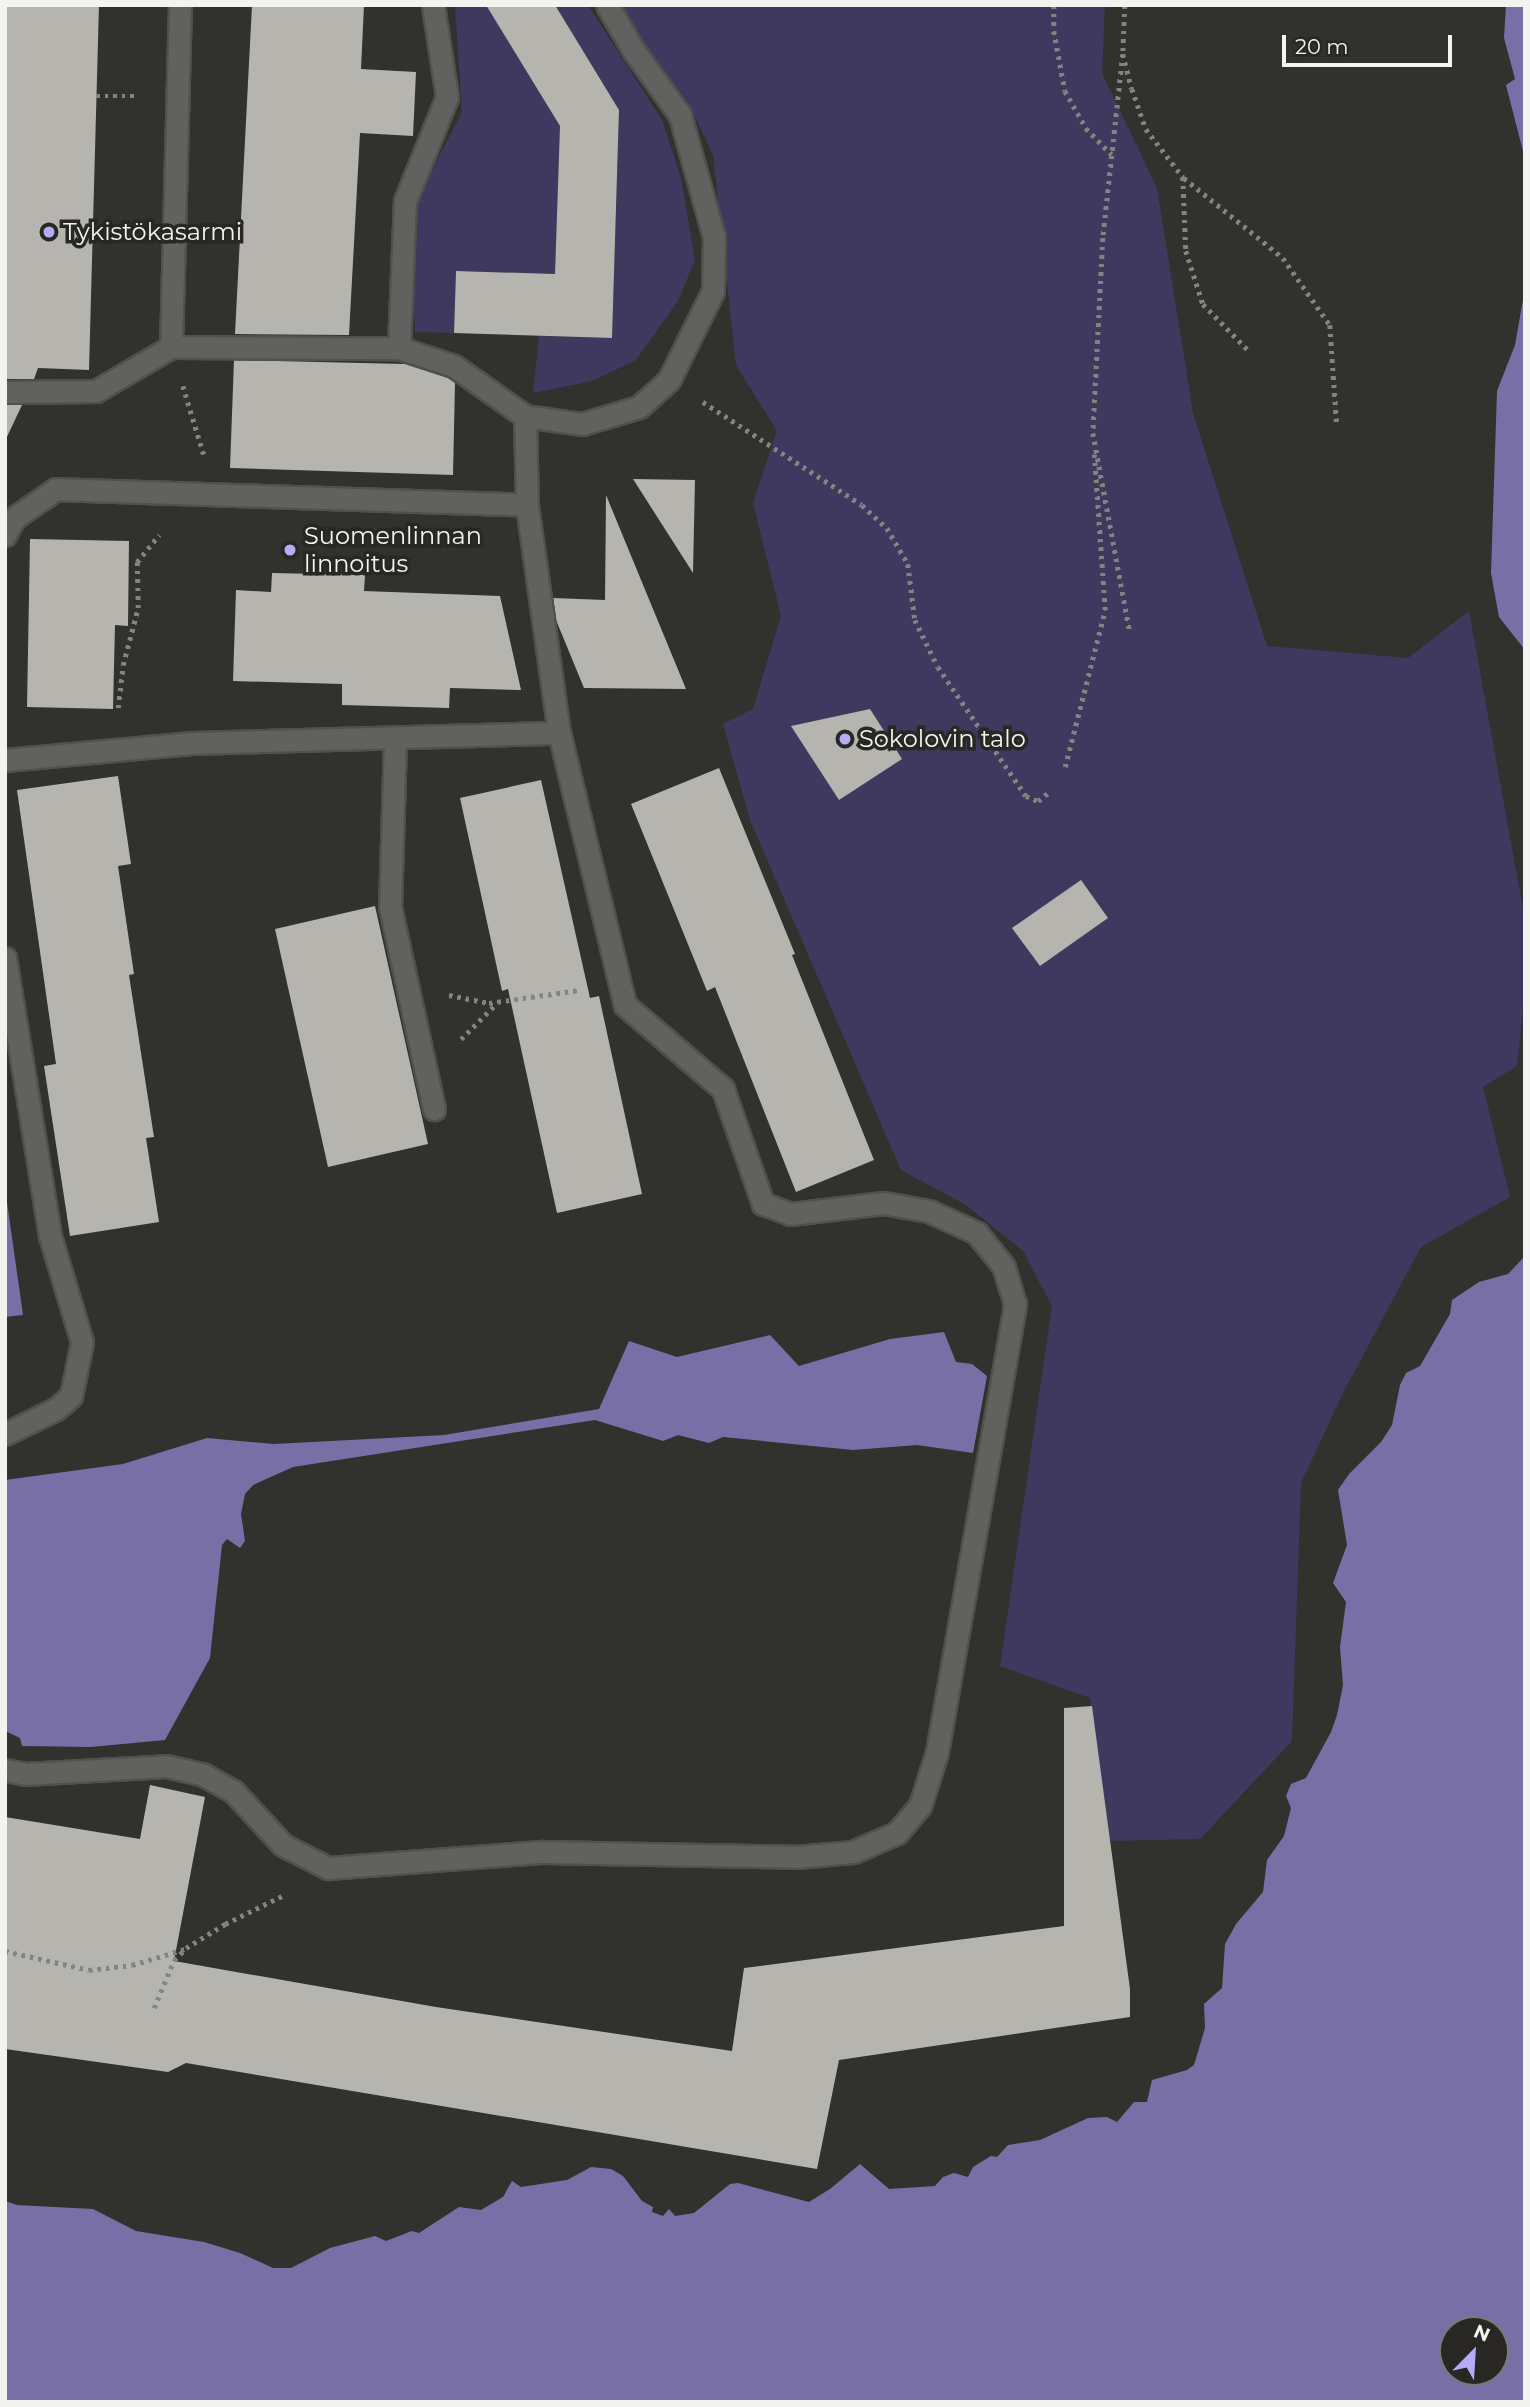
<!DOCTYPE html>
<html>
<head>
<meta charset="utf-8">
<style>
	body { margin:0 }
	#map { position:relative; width:1530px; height:2407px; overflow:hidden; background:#31312d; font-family:Montserrat,sans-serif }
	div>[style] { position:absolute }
	.green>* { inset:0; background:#3f395f }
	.water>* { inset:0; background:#786fa7 }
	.building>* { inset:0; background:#b5b4af }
	.path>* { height:4.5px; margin-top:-2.25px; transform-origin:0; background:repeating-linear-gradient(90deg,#838380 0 3.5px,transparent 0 8.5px) }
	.roads { filter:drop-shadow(2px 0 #50504c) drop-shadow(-2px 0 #50504c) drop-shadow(0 2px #50504c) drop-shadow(0 -2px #50504c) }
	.minor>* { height:21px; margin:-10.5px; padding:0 10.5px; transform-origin:10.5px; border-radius:10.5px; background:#61615f }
	.dots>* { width:19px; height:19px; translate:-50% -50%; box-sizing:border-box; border:4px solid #282723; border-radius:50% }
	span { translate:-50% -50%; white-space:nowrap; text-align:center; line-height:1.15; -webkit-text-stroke:7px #282723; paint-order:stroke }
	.poi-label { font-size:24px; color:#f3f3f0 }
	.left { translate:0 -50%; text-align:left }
	.frame { position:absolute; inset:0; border:7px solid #f3f3f0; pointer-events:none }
	.north { position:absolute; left:1439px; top:2316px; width:70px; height:70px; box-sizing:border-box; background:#282723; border:2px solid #797975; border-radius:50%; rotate:24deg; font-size:19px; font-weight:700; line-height:28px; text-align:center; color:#f3f3f0 }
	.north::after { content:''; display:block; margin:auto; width:24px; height:32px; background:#b7abf8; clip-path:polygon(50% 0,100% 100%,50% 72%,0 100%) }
	.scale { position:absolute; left:1282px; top:35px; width:170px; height:32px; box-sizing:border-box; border:4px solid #f3f3f0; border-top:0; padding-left:9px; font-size:21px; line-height:24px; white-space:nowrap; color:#f3f3f0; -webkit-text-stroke:5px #282723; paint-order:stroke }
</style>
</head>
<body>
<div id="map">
	<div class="green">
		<div style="clip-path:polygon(455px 5px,486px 5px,560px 126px,555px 274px,456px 271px,454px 333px,415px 332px,412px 249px,417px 199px,462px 112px)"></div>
		<div style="clip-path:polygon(555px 5px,588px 5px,662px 120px,681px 178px,695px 260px,678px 301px,636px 360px,592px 381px,533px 393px,539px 336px,612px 338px,619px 110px)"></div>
		<div style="clip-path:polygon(620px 5px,1105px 5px,1102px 73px,1157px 188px,1193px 413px,1267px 646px,1408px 658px,1469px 611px,1525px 920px,1525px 988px,1517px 1066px,1483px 1087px,1510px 1197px,1421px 1247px,1342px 1395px,1301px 1483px,1292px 1741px,1200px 1839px,1110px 1841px,1090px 1698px,1000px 1666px,1052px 1306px,1023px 1251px,966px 1205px,901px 1170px,750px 820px,723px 724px,753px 709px,781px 616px,753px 503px,777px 431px,736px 365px,713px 155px,688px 102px,641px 42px)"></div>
	</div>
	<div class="water">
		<div style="clip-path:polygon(1506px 5px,1525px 5px,1525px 159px,1506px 85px,1515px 79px,1504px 38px)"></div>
		<div style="clip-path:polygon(1525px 288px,1525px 650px,1499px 617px,1491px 573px,1497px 391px,1515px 345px)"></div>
		<div style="clip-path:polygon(5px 1188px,23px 1315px,5px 1317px)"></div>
		<div style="clip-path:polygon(evenodd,1525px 1256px,1525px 2402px,5px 2402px,5px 2201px,17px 2205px,93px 2209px,136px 2231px,204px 2242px,240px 2253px,273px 2268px,291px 2268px,330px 2248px,375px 2236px,386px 2241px,412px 2231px,419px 2233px,459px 2207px,481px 2210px,503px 2197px,512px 2181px,521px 2187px,567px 2180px,591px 2167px,611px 2169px,623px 2176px,642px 2201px,653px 2207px,652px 2212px,663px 2216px,669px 2209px,675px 2216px,694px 2213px,730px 2184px,738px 2183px,809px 2202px,830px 2189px,860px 2164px,889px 2189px,935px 2186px,943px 2177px,954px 2173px,968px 2177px,973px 2167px,991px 2156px,997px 2157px,1008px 2145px,1040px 2140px,1088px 2118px,1107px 2117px,1117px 2122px,1134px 2102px,1147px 2102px,1152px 2080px,1187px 2070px,1194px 2065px,1205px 2028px,1204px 2004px,1222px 1988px,1225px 1944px,1236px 1924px,1263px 1892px,1267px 1860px,1284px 1836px,1291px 1808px,1286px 1796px,1291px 1784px,1306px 1778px,1331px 1732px,1337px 1715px,1343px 1685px,1340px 1647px,1346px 1602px,1333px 1583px,1347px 1545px,1338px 1490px,1349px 1474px,1381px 1442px,1392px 1425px,1400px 1385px,1406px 1373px,1420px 1366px,1450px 1314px,1452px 1300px,1479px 1282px,1508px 1274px,1525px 1256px,1495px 2330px,1495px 2372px,1453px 2372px,1453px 2330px,1495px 2330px)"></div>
		<div style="clip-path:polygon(944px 1332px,956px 1362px,972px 1364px,987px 1376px,973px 1453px,917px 1445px,853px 1450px,723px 1437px,709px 1443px,678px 1435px,663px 1441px,595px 1420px,293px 1467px,253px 1485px,245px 1494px,241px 1514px,245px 1541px,240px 1548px,227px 1539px,222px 1545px,210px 1658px,165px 1740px,91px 1747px,22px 1746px,20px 1738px,5px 1731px,5px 1480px,123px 1464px,207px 1438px,274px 1444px,444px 1435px,599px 1409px,629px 1341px,677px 1357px,770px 1335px,799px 1366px,890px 1339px)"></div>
	</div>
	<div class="building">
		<div style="clip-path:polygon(5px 5px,99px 5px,89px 370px,38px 368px,34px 379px,5px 379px)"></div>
		<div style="clip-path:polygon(252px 5px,364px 5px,361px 69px,416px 72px,413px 136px,360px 133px,349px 335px,235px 334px)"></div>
		<div style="clip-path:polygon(486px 5px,555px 5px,619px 110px,612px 338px,454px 333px,456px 271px,555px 274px,560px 126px)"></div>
		<div style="clip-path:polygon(234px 360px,405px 364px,448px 378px,455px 383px,453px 475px,230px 468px)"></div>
		<div style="clip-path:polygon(5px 405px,22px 405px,5px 441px)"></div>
		<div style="clip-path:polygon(633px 479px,695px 480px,693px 573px)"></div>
		<div style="clip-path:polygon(606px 495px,686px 689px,584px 688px,556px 620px,553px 598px,605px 600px)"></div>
		<div style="clip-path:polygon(30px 539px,129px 541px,128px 626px,115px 625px,113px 709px,27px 707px)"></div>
		<div style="clip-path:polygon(272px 573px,365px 575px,364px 591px,500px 596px,521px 690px,450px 688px,449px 708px,342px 705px,342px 684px,233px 681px,236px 590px,271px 592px)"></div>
		<div style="clip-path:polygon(870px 709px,902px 759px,839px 800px,791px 726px)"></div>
		<div style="clip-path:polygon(719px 768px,795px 954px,792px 955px,874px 1160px,796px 1192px,715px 987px,707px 991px,631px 804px)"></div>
		<div style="clip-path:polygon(118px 776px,131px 864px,118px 866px,134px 974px,129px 975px,154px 1137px,146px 1138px,159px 1222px,70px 1236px,44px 1066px,56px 1064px,17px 790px)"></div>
		<div style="clip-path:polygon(541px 780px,590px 998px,599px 996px,642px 1194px,557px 1213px,508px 989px,502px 991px,460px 798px)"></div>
		<div style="clip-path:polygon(1081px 880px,1108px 918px,1040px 966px,1012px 928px)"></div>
		<div style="clip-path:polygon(375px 906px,428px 1144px,328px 1167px,275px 929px)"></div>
		<div style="clip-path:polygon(1092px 1706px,1130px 1989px,1130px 2017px,839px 2060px,817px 2169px,186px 2063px,168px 2072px,5px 2049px,5px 1817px,140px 1839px,150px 1785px,205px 1797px,174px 1961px,436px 2007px,732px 2051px,744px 1968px,1064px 1926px,1064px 1708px)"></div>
	</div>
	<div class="path">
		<div style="left:1054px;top:5px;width:26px;rotate:90deg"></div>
		<div style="left:1054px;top:31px;width:61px;rotate:79.6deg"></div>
		<div style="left:1065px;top:91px;width:43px;rotate:60.4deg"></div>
		<div style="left:1086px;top:128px;width:37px;rotate:46deg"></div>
		<div style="left:1125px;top:5px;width:49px;rotate:92.3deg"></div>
		<div style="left:1123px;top:54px;width:36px;rotate:76deg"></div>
		<div style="left:1132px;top:89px;width:42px;rotate:70.7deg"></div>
		<div style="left:1146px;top:129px;width:61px;rotate:52.4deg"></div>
		<div style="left:1183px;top:177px;width:74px;rotate:87.7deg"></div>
		<div style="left:1186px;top:251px;width:56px;rotate:72.2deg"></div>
		<div style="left:1203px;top:304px;width:67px;rotate:45.6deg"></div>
		<div style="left:1123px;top:54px;width:185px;rotate:96.2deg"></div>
		<div style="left:1103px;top:238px;width:195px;rotate:92.9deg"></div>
		<div style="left:1093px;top:433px;width:202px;rotate:79.5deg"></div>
		<div style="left:96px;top:96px;width:42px"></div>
		<div style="left:1184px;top:178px;width:127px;rotate:38.9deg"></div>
		<div style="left:1283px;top:258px;width:82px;rotate:55deg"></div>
		<div style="left:1330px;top:325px;width:102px;rotate:86.1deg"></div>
		<div style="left:183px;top:386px;width:72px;rotate:73.1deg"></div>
		<div style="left:703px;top:402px;width:189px;rotate:32.9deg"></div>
		<div style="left:862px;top:505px;width:34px;rotate:43deg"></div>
		<div style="left:887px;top:528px;width:42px;rotate:59.7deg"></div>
		<div style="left:908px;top:564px;width:56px;rotate:82.9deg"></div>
		<div style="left:915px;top:620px;width:52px;rotate:63.9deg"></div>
		<div style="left:938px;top:667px;width:156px;rotate:55.7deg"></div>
		<div style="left:1026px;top:796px;width:13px;rotate:23deg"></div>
		<div style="left:1038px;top:801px;width:13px;rotate:-39deg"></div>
		<div style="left:118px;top:708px;width:43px;rotate:-83.4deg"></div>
		<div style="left:123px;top:665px;width:59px;rotate:-75.3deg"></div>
		<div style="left:138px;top:608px;width:46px;rotate:-91.2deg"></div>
		<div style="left:137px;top:562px;width:35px;rotate:-51deg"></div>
		<div style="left:1065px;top:767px;width:162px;rotate:-75.7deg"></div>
		<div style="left:1105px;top:610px;width:156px;rotate:-94deg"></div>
		<div style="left:449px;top:995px;width:41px;rotate:11.3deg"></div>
		<div style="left:489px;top:1003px;width:91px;rotate:-8.2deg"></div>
		<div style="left:461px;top:1039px;width:51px;rotate:-45deg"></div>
		<div style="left:5px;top:1951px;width:86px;rotate:12.7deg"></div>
		<div style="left:89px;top:1970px;width:43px;rotate:-6.6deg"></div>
		<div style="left:132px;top:1965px;width:55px;rotate:-16.8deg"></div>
		<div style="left:154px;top:2008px;width:52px;rotate:-67.4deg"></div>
		<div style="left:174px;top:1960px;width:17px;rotate:-45deg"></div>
		<div style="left:186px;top:1948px;width:46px;rotate:-31.6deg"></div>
		<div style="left:225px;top:1924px;width:68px;rotate:-26.2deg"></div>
	</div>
	<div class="roads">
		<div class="minor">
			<div style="left:171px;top:347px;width:342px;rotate:-88.5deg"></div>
			<div style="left:399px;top:348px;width:147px;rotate:-87.7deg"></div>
			<div style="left:405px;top:201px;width:112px;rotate:-68deg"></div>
			<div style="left:447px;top:97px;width:93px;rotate:-98.7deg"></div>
			<div style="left:5px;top:392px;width:91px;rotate:-0.6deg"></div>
			<div style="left:96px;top:391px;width:87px;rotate:-30.4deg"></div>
			<div style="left:171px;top:347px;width:228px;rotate:0.3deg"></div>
			<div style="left:399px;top:348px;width:58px;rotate:18.1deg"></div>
			<div style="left:454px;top:366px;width:87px;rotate:35.2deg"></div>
			<div style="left:525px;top:416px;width:58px;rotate:8deg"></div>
			<div style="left:582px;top:424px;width:59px;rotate:-16.6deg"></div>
			<div style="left:639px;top:407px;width:40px;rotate:-42deg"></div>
			<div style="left:669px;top:380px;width:99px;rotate:-63.7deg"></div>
			<div style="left:713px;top:291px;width:54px;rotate:-88.9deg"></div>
			<div style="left:714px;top:237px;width:127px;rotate:-105.6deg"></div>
			<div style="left:680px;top:115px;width:79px;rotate:-125.7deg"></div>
			<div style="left:634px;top:51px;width:53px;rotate:-120.4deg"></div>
			<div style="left:5px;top:535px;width:19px;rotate:-62deg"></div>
			<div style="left:14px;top:518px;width:51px;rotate:-34.6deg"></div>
			<div style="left:56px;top:489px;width:471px;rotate:1.9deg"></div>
			<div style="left:395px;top:740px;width:167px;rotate:91.7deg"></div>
			<div style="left:390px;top:907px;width:207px;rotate:77.7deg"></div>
			<div style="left:5px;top:760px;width:188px;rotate:-5.2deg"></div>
			<div style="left:192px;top:743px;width:367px;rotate:-1.6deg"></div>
			<div style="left:5px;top:958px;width:282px;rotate:80.8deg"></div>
			<div style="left:50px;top:1236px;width:111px;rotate:73.2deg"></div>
			<div style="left:82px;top:1342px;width:55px;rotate:101.5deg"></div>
			<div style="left:71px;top:1396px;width:20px;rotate:139deg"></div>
			<div style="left:56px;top:1409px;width:57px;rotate:153.9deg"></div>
			<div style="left:5px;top:1770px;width:20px;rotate:11deg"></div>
			<div style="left:25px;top:1774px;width:141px;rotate:-3.2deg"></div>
			<div style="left:166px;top:1766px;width:37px;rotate:13deg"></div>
			<div style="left:202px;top:1774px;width:35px;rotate:29deg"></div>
			<div style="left:233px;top:1791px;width:74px;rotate:47.2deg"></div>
			<div style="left:283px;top:1845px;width:51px;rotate:27.1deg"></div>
			<div style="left:328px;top:1868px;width:216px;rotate:-4.3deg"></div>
			<div style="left:543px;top:1852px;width:253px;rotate:1.1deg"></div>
			<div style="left:796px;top:1857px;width:57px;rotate:-5deg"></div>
			<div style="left:853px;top:1852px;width:48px;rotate:-23.4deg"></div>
			<div style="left:897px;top:1833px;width:35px;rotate:-50deg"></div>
			<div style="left:920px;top:1806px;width:57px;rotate:-72.5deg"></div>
			<div style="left:937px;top:1752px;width:455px;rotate:-80.1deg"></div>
			<div style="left:1015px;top:1304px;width:39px;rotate:-107deg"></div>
			<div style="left:1004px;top:1267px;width:43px;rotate:-128.5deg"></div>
			<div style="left:977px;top:1233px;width:53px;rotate:-155.4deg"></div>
			<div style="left:929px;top:1211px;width:47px;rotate:-170.1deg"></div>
			<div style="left:883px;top:1203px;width:93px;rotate:173.2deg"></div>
			<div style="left:791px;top:1214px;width:30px;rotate:-160deg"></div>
			<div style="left:763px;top:1204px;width:122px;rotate:-109.2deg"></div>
			<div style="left:723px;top:1089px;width:129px;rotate:-139.4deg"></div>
			<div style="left:625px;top:1005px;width:280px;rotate:-103.6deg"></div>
			<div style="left:559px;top:733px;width:230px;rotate:-98deg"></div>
			<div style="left:527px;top:505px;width:89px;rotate:-91.3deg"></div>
		</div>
	</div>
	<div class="dots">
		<div style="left:49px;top:232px;background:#b7abf8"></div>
		<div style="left:290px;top:550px;background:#b7abf8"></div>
		<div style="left:845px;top:739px;background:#b7abf8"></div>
	</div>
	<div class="poi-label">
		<span class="left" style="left:63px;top:232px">Tykistökasarmi</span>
		<span class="left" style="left:304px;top:550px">Suomenlinnan<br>linnoitus</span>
		<span class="left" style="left:859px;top:739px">Sokolovin talo</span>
	</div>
	<div class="frame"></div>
	<div class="north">N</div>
	<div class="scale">20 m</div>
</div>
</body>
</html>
